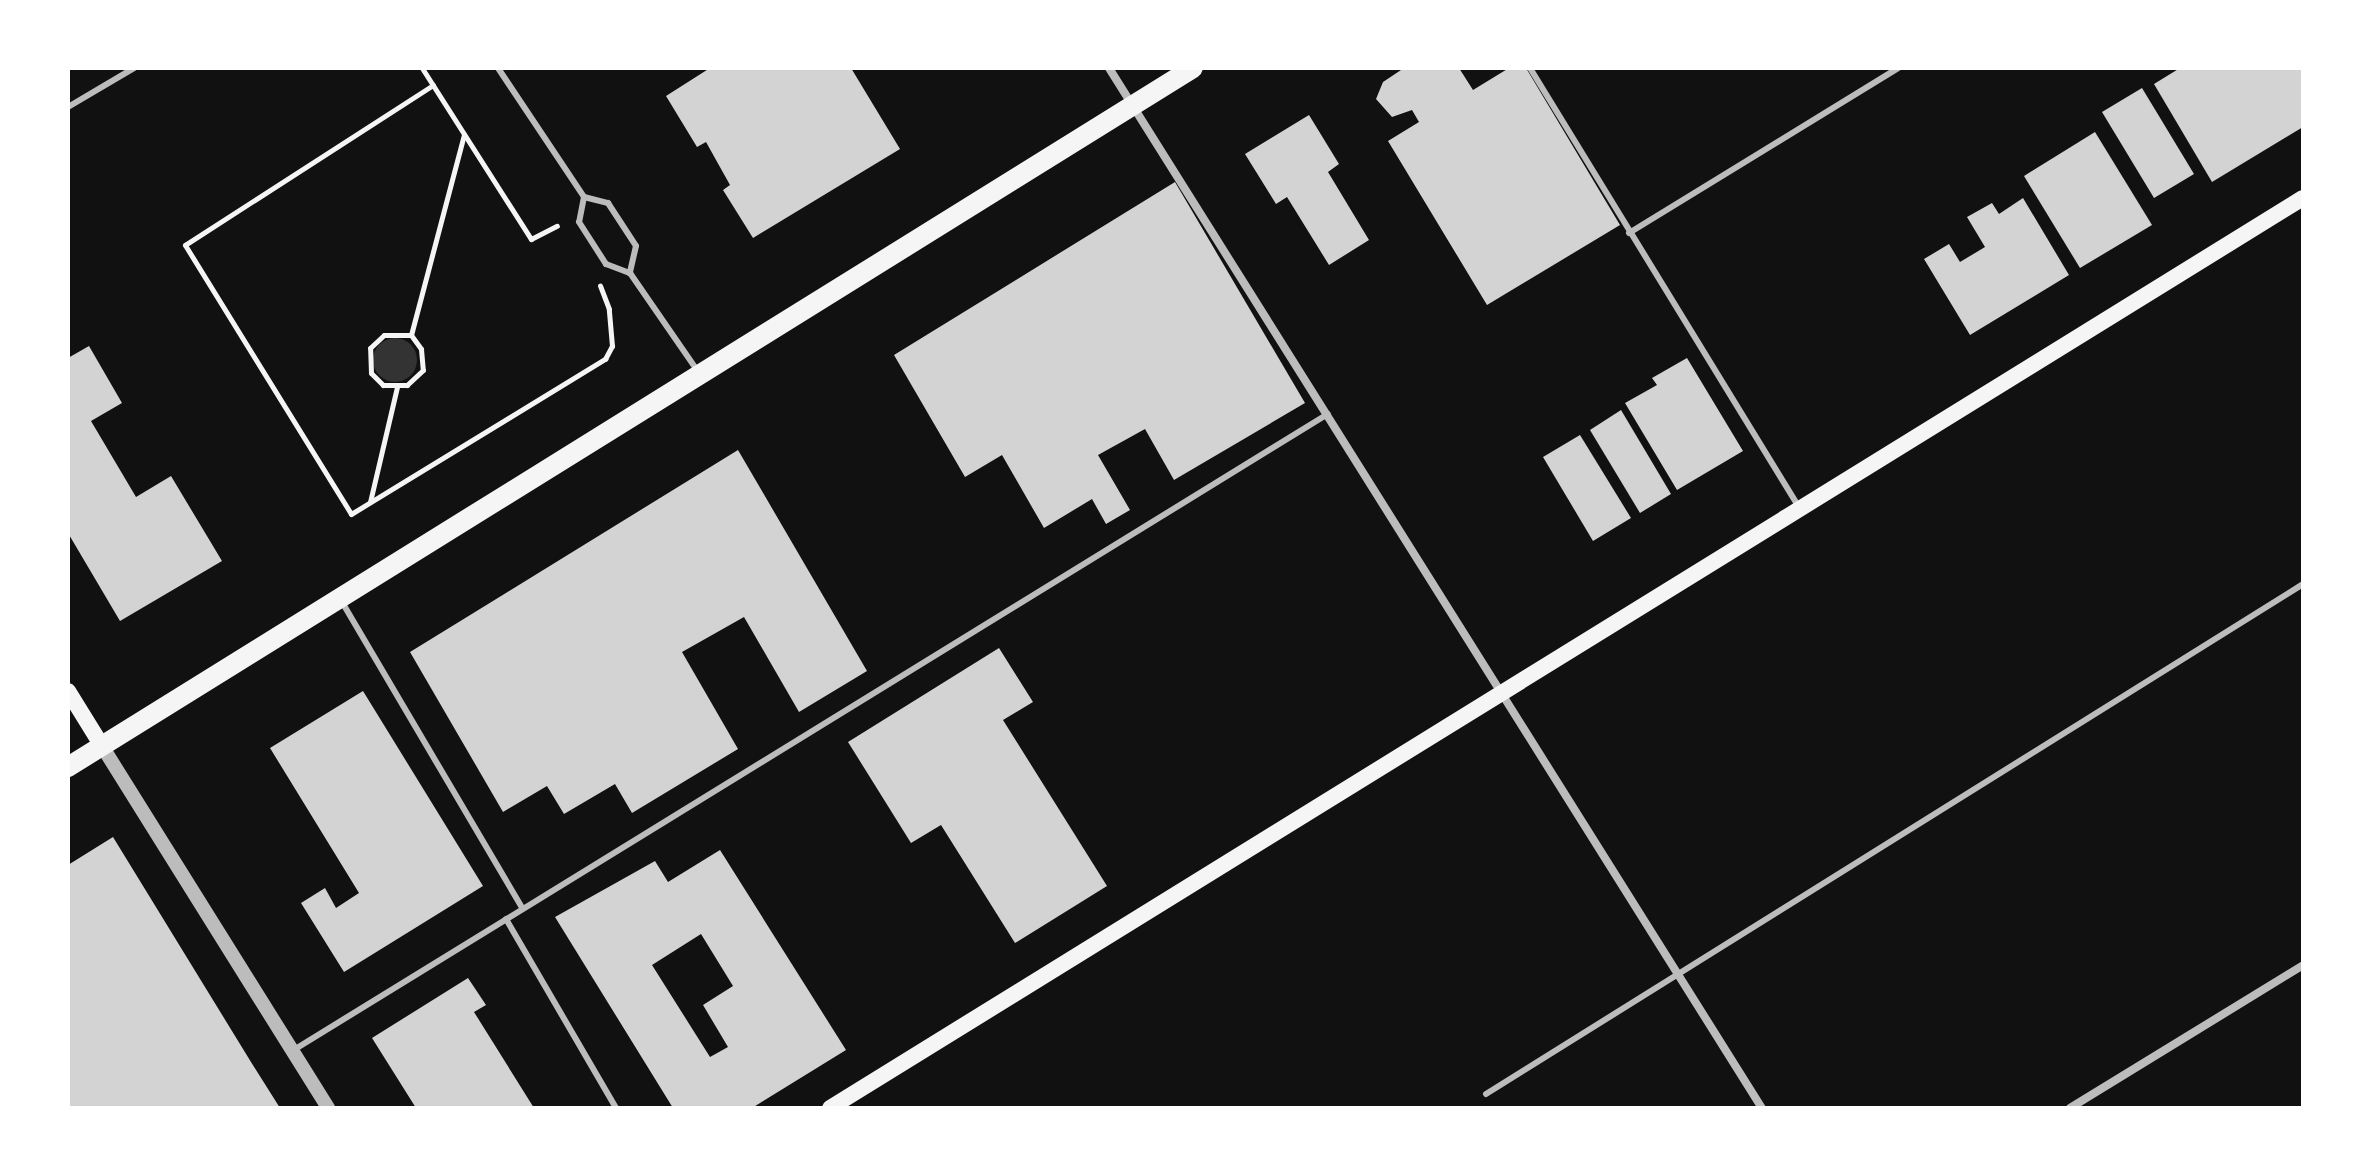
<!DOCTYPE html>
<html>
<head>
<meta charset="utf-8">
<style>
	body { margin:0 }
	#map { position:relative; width:2371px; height:1176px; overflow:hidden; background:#111; font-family:"Open Sans",sans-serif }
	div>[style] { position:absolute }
	.water>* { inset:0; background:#333 }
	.round { border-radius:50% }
	.building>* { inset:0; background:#d3d3d3 }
	.path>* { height:5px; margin:-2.5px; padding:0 2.5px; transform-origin:2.5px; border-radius:2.5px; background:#f5f5f5 }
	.service>* { height:6px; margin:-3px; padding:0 3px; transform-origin:3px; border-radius:3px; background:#bcbcbc }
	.minor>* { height:8px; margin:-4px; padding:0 4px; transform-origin:4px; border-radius:4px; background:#bcbcbc }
	.tertiary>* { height:14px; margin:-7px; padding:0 7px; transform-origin:7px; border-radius:7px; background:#bcbcbc }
	.secondary>* { height:16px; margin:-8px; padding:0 8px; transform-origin:8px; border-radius:8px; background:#f5f5f5 }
	.primary>* { height:20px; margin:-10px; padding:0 10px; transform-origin:10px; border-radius:10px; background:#f5f5f5 }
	span { translate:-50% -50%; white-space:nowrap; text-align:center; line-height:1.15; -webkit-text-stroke:7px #fff; paint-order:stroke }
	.frame { position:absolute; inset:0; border:70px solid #fff; pointer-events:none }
</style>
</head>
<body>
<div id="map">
	<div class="water">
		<div class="round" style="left:373px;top:338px;width:44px;height:44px"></div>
	</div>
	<div class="building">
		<div style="clip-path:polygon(710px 68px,851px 68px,900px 149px,753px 238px,723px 190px,730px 185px,706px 142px,697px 147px,666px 96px)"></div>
		<div style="clip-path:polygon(1404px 68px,1459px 68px,1473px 90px,1509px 68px,1526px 68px,1620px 225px,1487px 305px,1388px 141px,1419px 122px,1412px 110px,1392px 117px,1376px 99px,1383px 82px)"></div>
		<div style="clip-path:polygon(2180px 68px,2303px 68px,2303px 127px,2212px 182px,2154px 84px)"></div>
		<div style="clip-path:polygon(2142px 88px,2194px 174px,2154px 198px,2102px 112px)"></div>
		<div style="clip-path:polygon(1309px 115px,1339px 164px,1328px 172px,1369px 240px,1329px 265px,1287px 197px,1276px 204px,1245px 154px)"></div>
		<div style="clip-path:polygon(2095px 132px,2152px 225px,2080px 268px,2024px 176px)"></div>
		<div style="clip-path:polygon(1175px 182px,1305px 403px,1174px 480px,1145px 429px,1098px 455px,1130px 510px,1106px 524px,1092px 499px,1044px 528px,1002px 455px,965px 477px,894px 355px)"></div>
		<div style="clip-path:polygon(2023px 198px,2069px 275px,1970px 335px,1924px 259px,1949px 244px,1960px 262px,1985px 247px,1967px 217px,1992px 203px,1999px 214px)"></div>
		<div style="clip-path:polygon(89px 346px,122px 403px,91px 421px,136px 497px,171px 476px,222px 561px,120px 621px,68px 533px,68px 358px)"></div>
		<div style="clip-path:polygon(1687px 358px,1743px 451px,1677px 490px,1625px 403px,1657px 385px,1652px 378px)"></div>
		<div style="clip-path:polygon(1621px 410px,1671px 494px,1640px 513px,1590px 430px)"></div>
		<div style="clip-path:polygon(1580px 435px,1631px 518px,1593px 541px,1543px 457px)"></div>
		<div style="clip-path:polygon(738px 450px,867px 671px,799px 712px,744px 617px,682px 652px,738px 749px,632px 813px,615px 784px,564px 814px,547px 786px,503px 812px,410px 652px)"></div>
		<div style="clip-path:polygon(999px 648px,1033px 702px,1003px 720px,1107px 886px,1015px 943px,941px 825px,911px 843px,848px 742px)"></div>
		<div style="clip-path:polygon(363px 691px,483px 886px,344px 972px,301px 903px,325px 888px,336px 908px,359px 893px,270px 748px)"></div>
		<div style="clip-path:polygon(113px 837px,251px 1062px,280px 1108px,68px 1108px,68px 865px)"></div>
		<div style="clip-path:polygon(evenodd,720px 850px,846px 1050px,752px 1108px,673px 1108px,555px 917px,655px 861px,668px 882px,720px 850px,701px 934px,733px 986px,703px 1005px,728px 1047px,710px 1057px,652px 965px,701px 934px)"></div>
		<div style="clip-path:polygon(468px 978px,486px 1005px,474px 1012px,534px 1108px,416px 1108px,372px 1038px)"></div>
	</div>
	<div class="path">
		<div style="left:422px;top:68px;width:203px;rotate:57.5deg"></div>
		<div style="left:531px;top:239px;width:29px;rotate:-27deg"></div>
		<div style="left:433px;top:85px;width:295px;rotate:147.2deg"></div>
		<div style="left:185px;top:245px;width:316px;rotate:58.3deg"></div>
		<div style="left:351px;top:514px;width:298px;rotate:-31.4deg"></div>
		<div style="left:605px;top:359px;width:15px;rotate:-62deg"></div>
		<div style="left:612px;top:346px;width:37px;rotate:-95deg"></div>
		<div style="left:609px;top:309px;width:25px;rotate:-111deg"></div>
		<div style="left:411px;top:335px;width:17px;rotate:54deg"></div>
		<div style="left:421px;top:349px;width:21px;rotate:85deg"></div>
		<div style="left:423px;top:370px;width:22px;rotate:137deg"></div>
		<div style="left:407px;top:385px;width:24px;rotate:180deg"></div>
		<div style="left:383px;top:385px;width:17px;rotate:-135deg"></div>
		<div style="left:371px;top:373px;width:25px;rotate:-92deg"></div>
		<div style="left:370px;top:348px;width:19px;rotate:-43deg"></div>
		<div style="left:384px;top:335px;width:27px"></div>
		<div style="left:411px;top:335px;width:207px;rotate:-75.2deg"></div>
		<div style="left:370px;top:502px;width:118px;rotate:-76.8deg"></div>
	</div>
	<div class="service">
		<div style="left:498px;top:68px;width:155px;rotate:56.3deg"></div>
		<div style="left:584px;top:197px;width:25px;rotate:14deg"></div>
		<div style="left:608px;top:203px;width:51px;rotate:56.9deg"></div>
		<div style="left:636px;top:246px;width:28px;rotate:103deg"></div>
		<div style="left:1530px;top:68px;width:517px;rotate:58.52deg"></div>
		<div style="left:68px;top:107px;width:77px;rotate:-30.6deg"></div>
		<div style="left:584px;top:197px;width:25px;rotate:101deg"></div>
		<div style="left:579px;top:222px;width:50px;rotate:57.3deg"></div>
		<div style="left:606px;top:264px;width:26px;rotate:21deg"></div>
		<div style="left:630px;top:273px;width:118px;rotate:55.4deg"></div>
		<div style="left:1629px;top:233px;width:316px;rotate:-31.5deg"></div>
		<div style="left:342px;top:602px;width:356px;rotate:59.5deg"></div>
		<div style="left:506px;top:919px;width:219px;rotate:59.8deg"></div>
		<div style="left:292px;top:1051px;width:1216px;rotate:-31.59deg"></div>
		<div style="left:1486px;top:1094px;width:963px;rotate:-31.97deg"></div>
	</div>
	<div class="minor">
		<div style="left:1109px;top:68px;width:1228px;rotate:57.88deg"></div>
		<div style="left:2070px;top:1108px;width:273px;rotate:-31.5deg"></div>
	</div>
	<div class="tertiary">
		<div style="left:102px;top:746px;width:427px;rotate:58deg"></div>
	</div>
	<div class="secondary">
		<div style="left:68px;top:691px;width:65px;rotate:58.3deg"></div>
		<div style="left:830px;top:1108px;width:1731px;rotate:-31.71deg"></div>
	</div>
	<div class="primary">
		<div style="left:68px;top:767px;width:1324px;rotate:-31.85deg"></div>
	</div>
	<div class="frame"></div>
</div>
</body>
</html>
